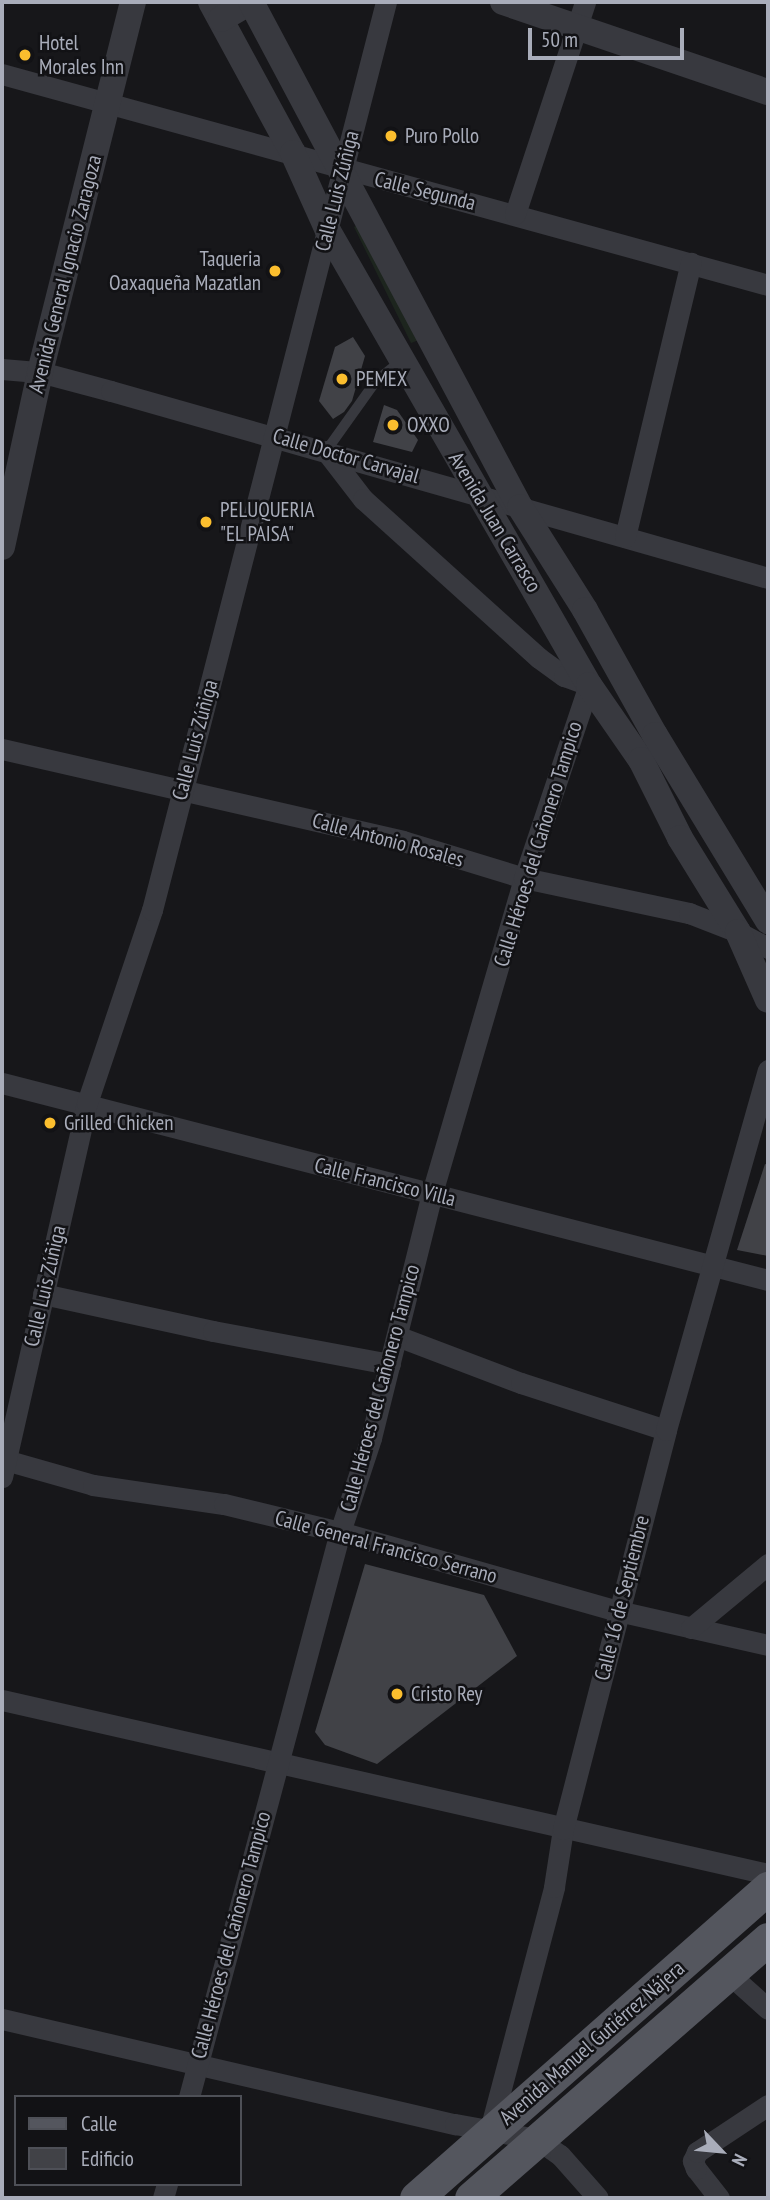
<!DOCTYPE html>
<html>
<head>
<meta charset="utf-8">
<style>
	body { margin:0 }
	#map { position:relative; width:770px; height:2200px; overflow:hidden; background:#17171a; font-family:"PT Sans Narrow",sans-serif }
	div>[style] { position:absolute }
	.green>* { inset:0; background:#1d251e }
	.building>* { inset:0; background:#414247 }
	.service>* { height:10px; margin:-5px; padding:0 5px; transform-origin:5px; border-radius:5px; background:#38393f }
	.minor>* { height:21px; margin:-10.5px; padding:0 10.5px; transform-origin:10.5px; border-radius:10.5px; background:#38393f }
	.tertiary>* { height:26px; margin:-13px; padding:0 13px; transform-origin:13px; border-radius:13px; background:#38393f }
	.primary>* { height:33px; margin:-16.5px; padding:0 16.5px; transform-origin:16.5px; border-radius:16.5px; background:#54565e }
	.dots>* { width:19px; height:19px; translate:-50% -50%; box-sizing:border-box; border:4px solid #121215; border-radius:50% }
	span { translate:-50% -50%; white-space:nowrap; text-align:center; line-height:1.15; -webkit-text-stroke:5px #121215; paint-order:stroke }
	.poi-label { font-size:21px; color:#a9adba }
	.left { translate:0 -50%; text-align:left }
	.right { translate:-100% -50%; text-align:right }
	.street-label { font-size:21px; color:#a9adba }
	.frame { position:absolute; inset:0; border:4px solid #a9adba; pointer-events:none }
	.legend { position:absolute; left:14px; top:2095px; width:228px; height:91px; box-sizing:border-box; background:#121215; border:2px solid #4e5057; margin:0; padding:9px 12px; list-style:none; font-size:21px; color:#a9adba }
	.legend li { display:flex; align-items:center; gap:14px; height:35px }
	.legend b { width:35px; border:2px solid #4e5057 }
	.north { position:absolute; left:686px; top:2116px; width:70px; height:70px; -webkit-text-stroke:5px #121215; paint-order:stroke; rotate:116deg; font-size:19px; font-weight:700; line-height:28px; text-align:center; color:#a9adba }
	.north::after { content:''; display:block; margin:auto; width:24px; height:32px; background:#a9adba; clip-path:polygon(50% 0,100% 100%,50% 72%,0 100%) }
	.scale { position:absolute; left:528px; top:28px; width:156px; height:32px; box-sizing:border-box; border:4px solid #a9adba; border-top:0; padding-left:9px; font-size:21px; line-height:24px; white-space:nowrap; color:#a9adba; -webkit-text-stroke:5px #121215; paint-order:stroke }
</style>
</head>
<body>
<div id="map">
	<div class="green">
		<div style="clip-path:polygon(362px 222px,419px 340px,411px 343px,354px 227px)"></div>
	</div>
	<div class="building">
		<div style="clip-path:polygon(353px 337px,365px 356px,352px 401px,344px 412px,333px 419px,319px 401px,335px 347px)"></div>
		<div style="clip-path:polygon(384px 405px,397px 410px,418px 440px,412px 452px,373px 442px)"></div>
		<div style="clip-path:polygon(765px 1164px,768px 1165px,768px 1256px,737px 1250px)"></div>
		<div style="clip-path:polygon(365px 1564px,484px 1595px,517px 1656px,377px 1764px,325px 1745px,315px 1732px)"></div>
	</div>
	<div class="service">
		<div style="left:326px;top:451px;width:86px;rotate:-54.5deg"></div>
		<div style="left:376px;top:381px;width:32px;rotate:-39deg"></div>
	</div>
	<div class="minor">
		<div style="left:2px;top:74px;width:795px;rotate:15.4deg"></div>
		<div style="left:515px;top:214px;width:223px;rotate:-71.7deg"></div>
		<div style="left:2px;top:369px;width:38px;rotate:5deg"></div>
		<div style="left:40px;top:372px;width:73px;rotate:15deg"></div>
		<div style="left:111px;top:391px;width:683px;rotate:15.89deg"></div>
		<div style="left:326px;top:451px;width:61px;rotate:52.4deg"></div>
		<div style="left:363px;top:499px;width:237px;rotate:42.1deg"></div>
		<div style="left:539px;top:658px;width:31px;rotate:36deg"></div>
		<div style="left:564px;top:676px;width:27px;rotate:20deg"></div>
		<div style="left:625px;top:537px;width:282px;rotate:-76.5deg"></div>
		<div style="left:2px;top:749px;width:411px;rotate:12.9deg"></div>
		<div style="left:403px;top:841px;width:127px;rotate:17deg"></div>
		<div style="left:524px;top:878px;width:169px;rotate:12deg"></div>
		<div style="left:689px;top:913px;width:53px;rotate:21.2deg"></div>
		<div style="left:738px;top:932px;width:34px;rotate:28deg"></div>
		<div style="left:2px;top:1083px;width:791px;rotate:14.42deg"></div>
		<div style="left:43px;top:1294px;width:174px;rotate:12.3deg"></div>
		<div style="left:213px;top:1331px;width:180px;rotate:10.6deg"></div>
		<div style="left:397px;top:1336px;width:133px;rotate:20.8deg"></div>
		<div style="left:521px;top:1383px;width:152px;rotate:18deg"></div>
		<div style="left:2px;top:1459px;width:95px;rotate:15.9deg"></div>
		<div style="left:93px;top:1485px;width:132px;rotate:8.3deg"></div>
		<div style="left:224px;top:1504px;width:119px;rotate:13.6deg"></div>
		<div style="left:340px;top:1532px;width:289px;rotate:15.9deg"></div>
		<div style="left:618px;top:1611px;width:154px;rotate:12.8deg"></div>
		<div style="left:2px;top:1477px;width:384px;rotate:-77.2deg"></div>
		<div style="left:87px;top:1103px;width:204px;rotate:-71.4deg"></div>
		<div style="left:152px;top:910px;width:938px;rotate:-75.55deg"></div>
		<div style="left:691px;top:1628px;width:100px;rotate:-39.7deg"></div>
		<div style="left:2px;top:1700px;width:786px;rotate:12.8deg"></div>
		<div style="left:729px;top:1974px;width:52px;rotate:41.9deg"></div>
		<div style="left:2px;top:2019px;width:465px;rotate:13.1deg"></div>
		<div style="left:455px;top:2124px;width:83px;rotate:10.4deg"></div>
		<div style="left:537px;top:2139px;width:28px;rotate:35deg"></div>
		<div style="left:560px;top:2155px;width:57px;rotate:48.5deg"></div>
		<div style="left:189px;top:2097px;width:585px;rotate:-75.04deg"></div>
		<div style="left:340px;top:1532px;width:99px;rotate:-71.7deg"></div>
		<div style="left:371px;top:1438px;width:252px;rotate:-76deg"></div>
		<div style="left:432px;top:1193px;width:328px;rotate:-73.7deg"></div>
		<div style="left:524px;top:878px;width:204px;rotate:-71.4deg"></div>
		<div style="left:490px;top:2130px;width:251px;rotate:-75.2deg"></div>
		<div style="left:554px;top:1887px;width:59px;rotate:-81.2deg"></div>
		<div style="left:563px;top:1829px;width:412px;rotate:-75.5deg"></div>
		<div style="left:666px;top:1430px;width:374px;rotate:-74.2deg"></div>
		<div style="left:163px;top:2198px;width:15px;rotate:-74deg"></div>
		<div style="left:719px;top:2198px;width:37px;rotate:-128deg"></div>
		<div style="left:696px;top:2169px;width:9px;rotate:-111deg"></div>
		<div style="left:693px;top:2161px;width:10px;rotate:-66deg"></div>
		<div style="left:697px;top:2152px;width:85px;rotate:-33.5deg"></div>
	</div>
	<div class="tertiary">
		<div style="left:211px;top:2px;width:172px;rotate:61.5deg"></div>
		<div style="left:293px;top:153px;width:85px;rotate:65.8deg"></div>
		<div style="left:328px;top:231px;width:524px;rotate:60.11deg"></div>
		<div style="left:589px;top:685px;width:91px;rotate:55.3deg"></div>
		<div style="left:641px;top:760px;width:87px;rotate:63.4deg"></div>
		<div style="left:680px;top:838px;width:110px;rotate:58.3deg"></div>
		<div style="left:738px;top:932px;width:74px;rotate:66.2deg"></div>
		<div style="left:503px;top:2px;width:280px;rotate:18.8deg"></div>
		<div style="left:221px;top:19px;width:34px;rotate:-30deg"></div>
		<div style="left:251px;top:2px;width:572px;rotate:61.96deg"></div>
		<div style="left:520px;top:507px;width:122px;rotate:57.7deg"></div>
		<div style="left:585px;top:610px;width:143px;rotate:60.8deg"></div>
		<div style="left:655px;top:735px;width:218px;rotate:58.7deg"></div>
		<div style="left:2px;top:547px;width:179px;rotate:-77.7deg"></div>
		<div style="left:40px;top:372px;width:382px;rotate:-75.9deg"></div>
	</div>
	<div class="primary">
		<div style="left:416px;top:2198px;width:469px;rotate:-41.4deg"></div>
		<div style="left:471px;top:2198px;width:394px;rotate:-41.1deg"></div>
	</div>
	<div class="dots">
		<div style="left:25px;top:55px;background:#fbbe2e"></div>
		<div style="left:391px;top:136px;background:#fbbe2e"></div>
		<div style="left:275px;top:271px;background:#fbbe2e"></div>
		<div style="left:342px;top:379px;background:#fbbe2e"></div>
		<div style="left:393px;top:425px;background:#fbbe2e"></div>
		<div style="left:206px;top:522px;background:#fbbe2e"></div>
		<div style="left:50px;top:1123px;background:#fbbe2e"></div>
		<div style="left:397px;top:1694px;background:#fbbe2e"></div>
	</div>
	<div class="poi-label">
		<span class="left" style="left:39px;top:55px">Hotel<br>Morales Inn</span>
		<span class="left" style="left:405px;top:136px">Puro Pollo</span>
		<span class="right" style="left:261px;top:271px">Taqueria<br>Oaxaqueña Mazatlan</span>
		<span class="left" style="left:356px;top:379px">PEMEX</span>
		<span class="left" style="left:407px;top:425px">OXXO</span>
		<span class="left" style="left:220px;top:522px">PELUQUERIA<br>"EL PAISA"</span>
		<span class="left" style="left:64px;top:1123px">Grilled Chicken</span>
		<span class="left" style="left:411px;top:1694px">Cristo Rey</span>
	</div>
	<div class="street-label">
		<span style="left:337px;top:191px;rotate:-76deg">Calle Luis Zúñiga</span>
		<span style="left:425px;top:191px;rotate:14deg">Calle Segunda</span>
		<span style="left:65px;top:274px;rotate:-76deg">Avenida General Ignacio Zaragoza</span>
		<span style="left:346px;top:456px;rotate:16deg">Calle Doctor Carvajal</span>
		<span style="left:495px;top:522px;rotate:59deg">Avenida Juan Carrasco</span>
		<span style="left:195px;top:740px;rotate:-75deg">Calle Luis Zúñiga</span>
		<span style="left:388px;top:840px;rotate:15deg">Calle Antonio Rosales</span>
		<span style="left:538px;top:844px;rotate:-73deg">Calle Héroes del Cañonero Tampico</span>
		<span style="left:385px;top:1182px;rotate:14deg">Calle Francisco Villa</span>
		<span style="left:45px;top:1286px;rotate:-77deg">Calle Luis Zúñiga</span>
		<span style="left:380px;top:1388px;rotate:-75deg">Calle Héroes del Cañonero Tampico</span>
		<span style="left:386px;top:1547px;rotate:15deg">Calle General Francisco Serrano</span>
		<span style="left:622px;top:1598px;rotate:-76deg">Calle 16 de Septiembre</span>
		<span style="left:231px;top:1935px;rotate:-75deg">Calle Héroes del Cañonero Tampico</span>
		<span style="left:592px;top:2043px;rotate:-41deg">Avenida Manuel Gutiérrez Nájera</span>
	</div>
	<div class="frame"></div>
	<ul class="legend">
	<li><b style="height:9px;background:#54565e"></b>Calle</li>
	<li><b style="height:19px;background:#414247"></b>Edificio</li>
	</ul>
	<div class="north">N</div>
	<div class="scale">50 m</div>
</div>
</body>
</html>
